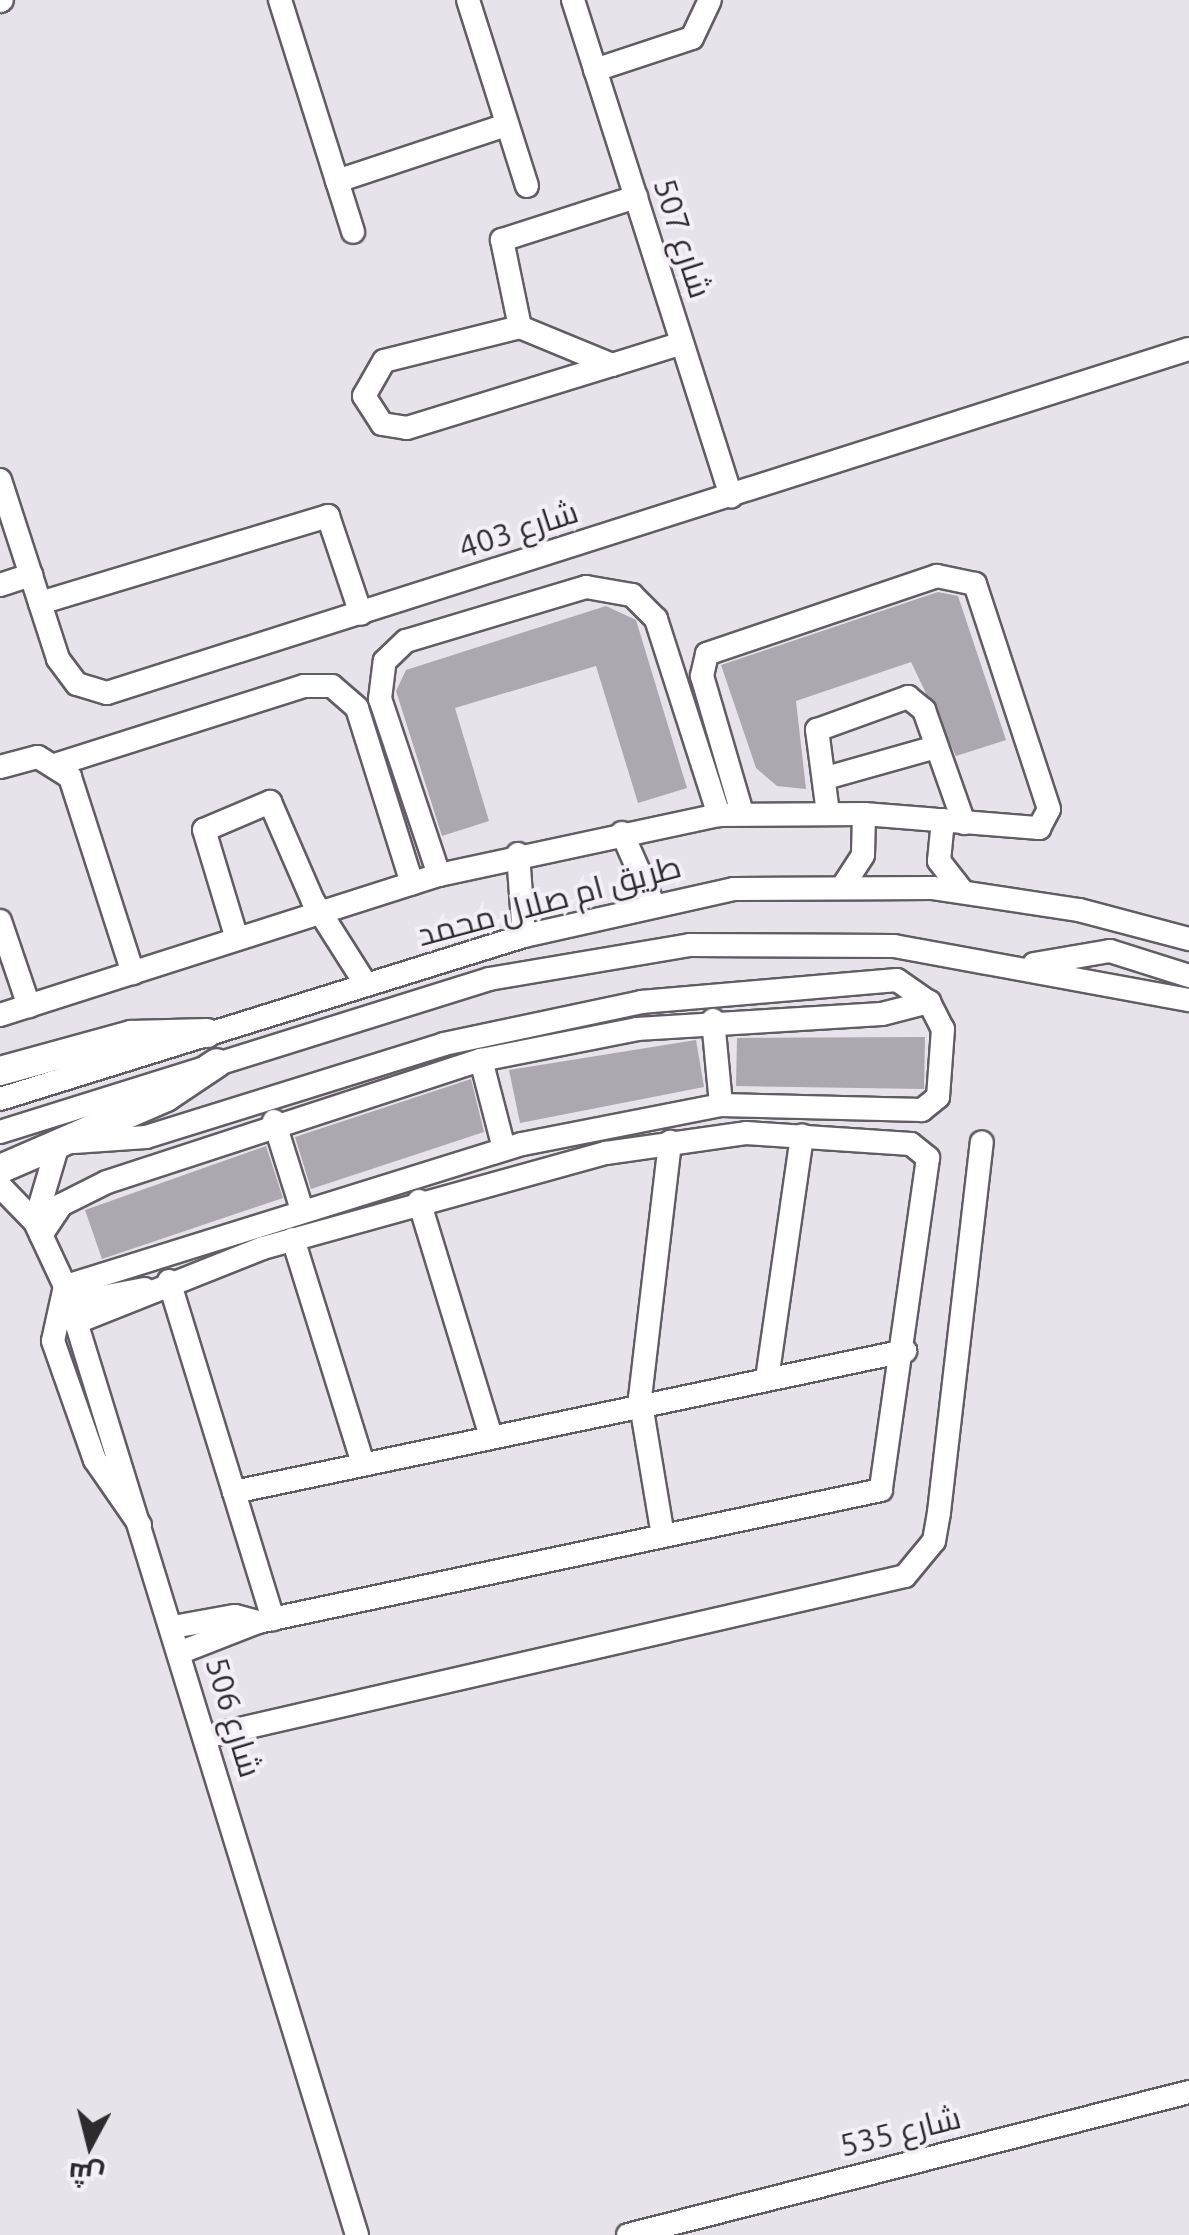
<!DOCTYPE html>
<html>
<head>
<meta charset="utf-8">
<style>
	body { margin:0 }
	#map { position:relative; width:1189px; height:2235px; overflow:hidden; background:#e8e2eb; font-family:Ubuntu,Cairo,sans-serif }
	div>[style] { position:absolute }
	.building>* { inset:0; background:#ada8b0 }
	.roads { filter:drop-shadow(2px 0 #625d65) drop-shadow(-2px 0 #625d65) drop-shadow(0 2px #625d65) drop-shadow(0 -2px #625d65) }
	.minor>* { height:22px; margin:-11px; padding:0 11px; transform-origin:11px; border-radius:11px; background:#fff }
	.major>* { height:28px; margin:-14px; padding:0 14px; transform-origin:14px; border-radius:14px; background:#fff }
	span { translate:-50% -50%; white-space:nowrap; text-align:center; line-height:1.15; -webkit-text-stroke:8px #f5eff8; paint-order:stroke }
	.street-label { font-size:32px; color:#2d2b2e }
	.north { position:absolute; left:40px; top:2095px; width:100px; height:100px; -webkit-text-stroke:8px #f5eff8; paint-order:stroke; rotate:187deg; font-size:28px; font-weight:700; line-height:40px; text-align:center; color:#2d2b2e }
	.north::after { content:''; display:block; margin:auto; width:35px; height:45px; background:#2d2b2e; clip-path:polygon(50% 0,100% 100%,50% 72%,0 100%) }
</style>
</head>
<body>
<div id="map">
	<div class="building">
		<div style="clip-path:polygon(938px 592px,958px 596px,1006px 740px,956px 756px,911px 662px,796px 701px,806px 789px,777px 786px,756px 768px,721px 665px)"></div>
		<div style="clip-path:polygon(606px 606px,636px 620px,687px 788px,638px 803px,596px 666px,455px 708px,489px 821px,442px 836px,396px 691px,406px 670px)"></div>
		<div style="clip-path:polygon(925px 1037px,924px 1089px,736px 1086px,737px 1038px)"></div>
		<div style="clip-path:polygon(696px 1040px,704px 1087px,520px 1123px,509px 1070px)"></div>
		<div style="clip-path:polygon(471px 1079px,484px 1132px,311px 1189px,295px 1137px)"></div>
		<div style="clip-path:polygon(266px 1146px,283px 1198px,102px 1259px,85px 1210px)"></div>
	</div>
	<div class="roads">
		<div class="minor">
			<div style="left:280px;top:0;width:243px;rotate:72.5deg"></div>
			<div style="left:468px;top:0;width:195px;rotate:72.4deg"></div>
			<div style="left:573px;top:0;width:521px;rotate:72.33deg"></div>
			<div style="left:0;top:1px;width:2px;rotate:-27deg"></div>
			<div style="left:595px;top:70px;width:102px;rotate:-18.3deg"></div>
			<div style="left:692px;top:38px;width:42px;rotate:-64.7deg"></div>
			<div style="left:337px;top:181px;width:178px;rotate:-18.3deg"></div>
			<div style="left:520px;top:327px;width:89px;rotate:-101.7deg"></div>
			<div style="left:502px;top:240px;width:141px;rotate:-17.8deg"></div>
			<div style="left:612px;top:365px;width:100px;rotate:-157.6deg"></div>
			<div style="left:520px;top:327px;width:140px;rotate:166deg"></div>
			<div style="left:384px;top:361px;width:40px;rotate:119.7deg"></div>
			<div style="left:364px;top:396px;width:33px;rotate:57deg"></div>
			<div style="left:382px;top:424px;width:25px;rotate:9deg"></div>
			<div style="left:407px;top:428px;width:214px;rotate:-17.1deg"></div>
			<div style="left:612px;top:365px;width:73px;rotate:-17.4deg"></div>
			<div style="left:0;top:480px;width:188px;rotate:72deg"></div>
			<div style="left:58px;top:659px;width:31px;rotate:53deg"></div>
			<div style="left:77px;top:684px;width:31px;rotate:17deg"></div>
			<div style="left:107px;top:693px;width:1135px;rotate:-17.64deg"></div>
			<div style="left:0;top:585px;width:33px;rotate:-18deg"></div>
			<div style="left:40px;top:603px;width:301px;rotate:-16.8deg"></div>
			<div style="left:328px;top:516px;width:103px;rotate:71.4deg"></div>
			<div style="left:58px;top:764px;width:258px;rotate:-17.6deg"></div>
			<div style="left:304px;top:686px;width:28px"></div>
			<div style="left:332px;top:686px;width:33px;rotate:41deg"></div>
			<div style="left:357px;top:708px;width:184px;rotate:72.6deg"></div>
			<div style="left:0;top:767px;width:39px;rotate:-15deg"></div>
			<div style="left:38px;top:757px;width:38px;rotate:32deg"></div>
			<div style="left:70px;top:777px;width:206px;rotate:72.2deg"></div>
			<div style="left:826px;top:778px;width:111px;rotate:-15.7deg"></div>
			<div style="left:828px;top:813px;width:84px;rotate:-97.5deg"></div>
			<div style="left:817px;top:730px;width:97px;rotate:-19.9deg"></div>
			<div style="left:908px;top:697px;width:21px;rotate:39deg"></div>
			<div style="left:924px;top:710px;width:120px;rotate:70.5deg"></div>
			<div style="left:943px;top:820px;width:41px;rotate:95.6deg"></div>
			<div style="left:939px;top:861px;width:39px;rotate:52deg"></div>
			<div style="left:622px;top:833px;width:74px;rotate:66.2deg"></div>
			<div style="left:518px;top:854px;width:82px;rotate:85.8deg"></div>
			<div style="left:439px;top:875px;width:186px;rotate:-108.5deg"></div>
			<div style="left:380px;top:699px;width:38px;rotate:-83deg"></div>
			<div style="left:385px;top:661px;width:29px;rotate:-44deg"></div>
			<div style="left:406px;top:641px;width:188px;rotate:-16.7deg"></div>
			<div style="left:586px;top:587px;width:47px;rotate:9.9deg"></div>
			<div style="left:632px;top:595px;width:34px;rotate:45deg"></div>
			<div style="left:656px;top:619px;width:206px;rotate:72.2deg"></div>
			<div style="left:845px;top:883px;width:33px;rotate:-57deg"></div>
			<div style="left:863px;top:855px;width:41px;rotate:-88.6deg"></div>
			<div style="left:0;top:921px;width:90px;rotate:71.2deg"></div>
			<div style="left:237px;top:939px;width:114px;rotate:-106.8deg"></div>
			<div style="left:204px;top:830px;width:72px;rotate:-23deg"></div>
			<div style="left:270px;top:802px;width:108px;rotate:66.5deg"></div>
			<div style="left:313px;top:901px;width:97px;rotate:57.6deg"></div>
			<div style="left:1034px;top:964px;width:77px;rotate:-9.7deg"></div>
			<div style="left:1110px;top:951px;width:83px;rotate:17.6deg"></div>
			<div style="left:0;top:1015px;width:461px;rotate:-17.7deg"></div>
			<div style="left:439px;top:875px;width:286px;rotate:-12.1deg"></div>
			<div style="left:719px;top:815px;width:145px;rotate:-0.4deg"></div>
			<div style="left:864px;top:814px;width:176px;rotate:4.6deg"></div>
			<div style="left:1039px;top:828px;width:21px;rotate:-62deg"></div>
			<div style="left:1049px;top:809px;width:237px;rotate:-108.2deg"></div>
			<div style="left:975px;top:584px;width:39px;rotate:-168deg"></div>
			<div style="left:937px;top:576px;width:243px;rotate:161.3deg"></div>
			<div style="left:707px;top:654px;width:23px;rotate:103deg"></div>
			<div style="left:702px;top:676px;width:143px;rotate:73.7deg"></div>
			<div style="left:713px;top:1020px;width:85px;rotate:84.6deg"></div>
			<div style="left:481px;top:1060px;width:91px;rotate:75.4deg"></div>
			<div style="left:0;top:1099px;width:549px;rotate:-17.28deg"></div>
			<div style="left:524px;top:936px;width:215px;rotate:-12.6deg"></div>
			<div style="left:734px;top:889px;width:199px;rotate:-0.3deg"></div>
			<div style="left:933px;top:888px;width:148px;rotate:8.6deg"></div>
			<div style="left:1079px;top:910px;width:114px;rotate:14.8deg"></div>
			<div style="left:274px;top:1121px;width:93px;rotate:72.5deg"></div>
			<div style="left:0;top:1132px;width:512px;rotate:-17.37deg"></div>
			<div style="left:489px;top:979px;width:204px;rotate:-9.6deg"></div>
			<div style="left:690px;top:945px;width:204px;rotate:0.3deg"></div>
			<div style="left:894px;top:946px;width:300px;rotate:10.4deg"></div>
			<div style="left:74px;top:1142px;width:72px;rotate:-4deg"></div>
			<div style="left:146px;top:1137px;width:312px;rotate:-17.3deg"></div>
			<div style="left:444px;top:1044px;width:201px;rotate:-12deg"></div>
			<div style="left:641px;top:1002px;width:257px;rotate:-4.9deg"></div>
			<div style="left:897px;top:980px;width:39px;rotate:35deg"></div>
			<div style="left:929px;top:1002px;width:30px;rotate:63deg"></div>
			<div style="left:943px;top:1029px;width:68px;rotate:94.2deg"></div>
			<div style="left:938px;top:1097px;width:21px;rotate:141deg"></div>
			<div style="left:922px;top:1110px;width:201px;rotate:-178.6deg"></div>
			<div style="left:721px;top:1105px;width:203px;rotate:168.9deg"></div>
			<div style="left:522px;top:1144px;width:479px;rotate:162.7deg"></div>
			<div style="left:65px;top:1286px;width:56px;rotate:102.3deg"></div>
			<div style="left:53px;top:1341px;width:126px;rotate:70.6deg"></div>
			<div style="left:95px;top:1460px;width:79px;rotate:55.3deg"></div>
			<div style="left:0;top:1186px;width:50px;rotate:45.8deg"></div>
			<div style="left:35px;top:1222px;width:71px;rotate:64.9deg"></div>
			<div style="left:65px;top:1286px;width:993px;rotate:72.9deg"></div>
			<div style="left:419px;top:1201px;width:247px;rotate:73deg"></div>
			<div style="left:35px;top:1222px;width:74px;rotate:-73.5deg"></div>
			<div style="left:41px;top:1235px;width:36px;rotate:-56deg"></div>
			<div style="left:61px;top:1205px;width:51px;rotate:-26.6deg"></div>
			<div style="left:107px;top:1182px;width:393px;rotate:-18.1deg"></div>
			<div style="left:481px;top:1060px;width:159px;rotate:-11.2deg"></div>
			<div style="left:637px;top:1029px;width:245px;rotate:-3.5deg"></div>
			<div style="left:882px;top:1014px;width:49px;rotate:-14.3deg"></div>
			<div style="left:293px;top:1239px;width:236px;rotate:72.7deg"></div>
			<div style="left:169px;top:1281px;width:354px;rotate:72.9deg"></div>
			<div style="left:70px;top:1303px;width:76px;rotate:-10.6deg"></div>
			<div style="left:77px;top:1322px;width:200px;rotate:-21.7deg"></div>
			<div style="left:263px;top:1248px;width:356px;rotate:-15.5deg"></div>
			<div style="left:606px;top:1153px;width:141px;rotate:-8.1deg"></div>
			<div style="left:746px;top:1133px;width:165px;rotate:3.8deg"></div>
			<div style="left:911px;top:1144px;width:22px;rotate:39deg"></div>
			<div style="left:928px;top:1158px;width:335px;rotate:98.1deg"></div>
			<div style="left:881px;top:1490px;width:637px;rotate:168.04deg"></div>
			<div style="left:258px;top:1622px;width:83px;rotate:158.7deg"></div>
			<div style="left:767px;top:1379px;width:246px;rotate:-81.8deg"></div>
			<div style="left:234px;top:1492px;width:686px;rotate:-11.87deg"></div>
			<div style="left:663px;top:1536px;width:140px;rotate:-99.5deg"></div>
			<div style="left:640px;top:1398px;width:258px;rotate:-83.3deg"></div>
			<div style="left:173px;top:1627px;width:63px;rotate:-10.1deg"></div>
			<div style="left:235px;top:1616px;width:24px;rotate:15deg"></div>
			<div style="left:205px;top:1737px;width:718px;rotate:-12.95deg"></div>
			<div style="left:905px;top:1576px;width:45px;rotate:-50.4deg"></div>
			<div style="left:934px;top:1541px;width:29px;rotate:-80deg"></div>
			<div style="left:939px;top:1512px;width:372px;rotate:-83.4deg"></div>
			<div style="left:628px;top:2235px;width:579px;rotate:-14.3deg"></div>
		</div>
		<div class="major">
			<div style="left:0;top:1071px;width:136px;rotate:-15.4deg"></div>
			<div style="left:131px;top:1035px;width:76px;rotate:-1.5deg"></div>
			<div style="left:0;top:1169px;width:181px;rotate:-23.4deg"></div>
			<div style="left:166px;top:1097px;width:61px;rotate:-33.7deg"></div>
		</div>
	</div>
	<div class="street-label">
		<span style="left:683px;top:238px;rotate:72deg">شارع 507</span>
		<span style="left:518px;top:529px;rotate:-18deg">شارع 403</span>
		<span style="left:549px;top:900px;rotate:-15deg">طريق ام صلال محمد</span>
		<span style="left:234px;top:1717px;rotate:73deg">شارع 506</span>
		<span style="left:900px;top:2131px;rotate:-14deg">شارع 535</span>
	</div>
	<div class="north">ش</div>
</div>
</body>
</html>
